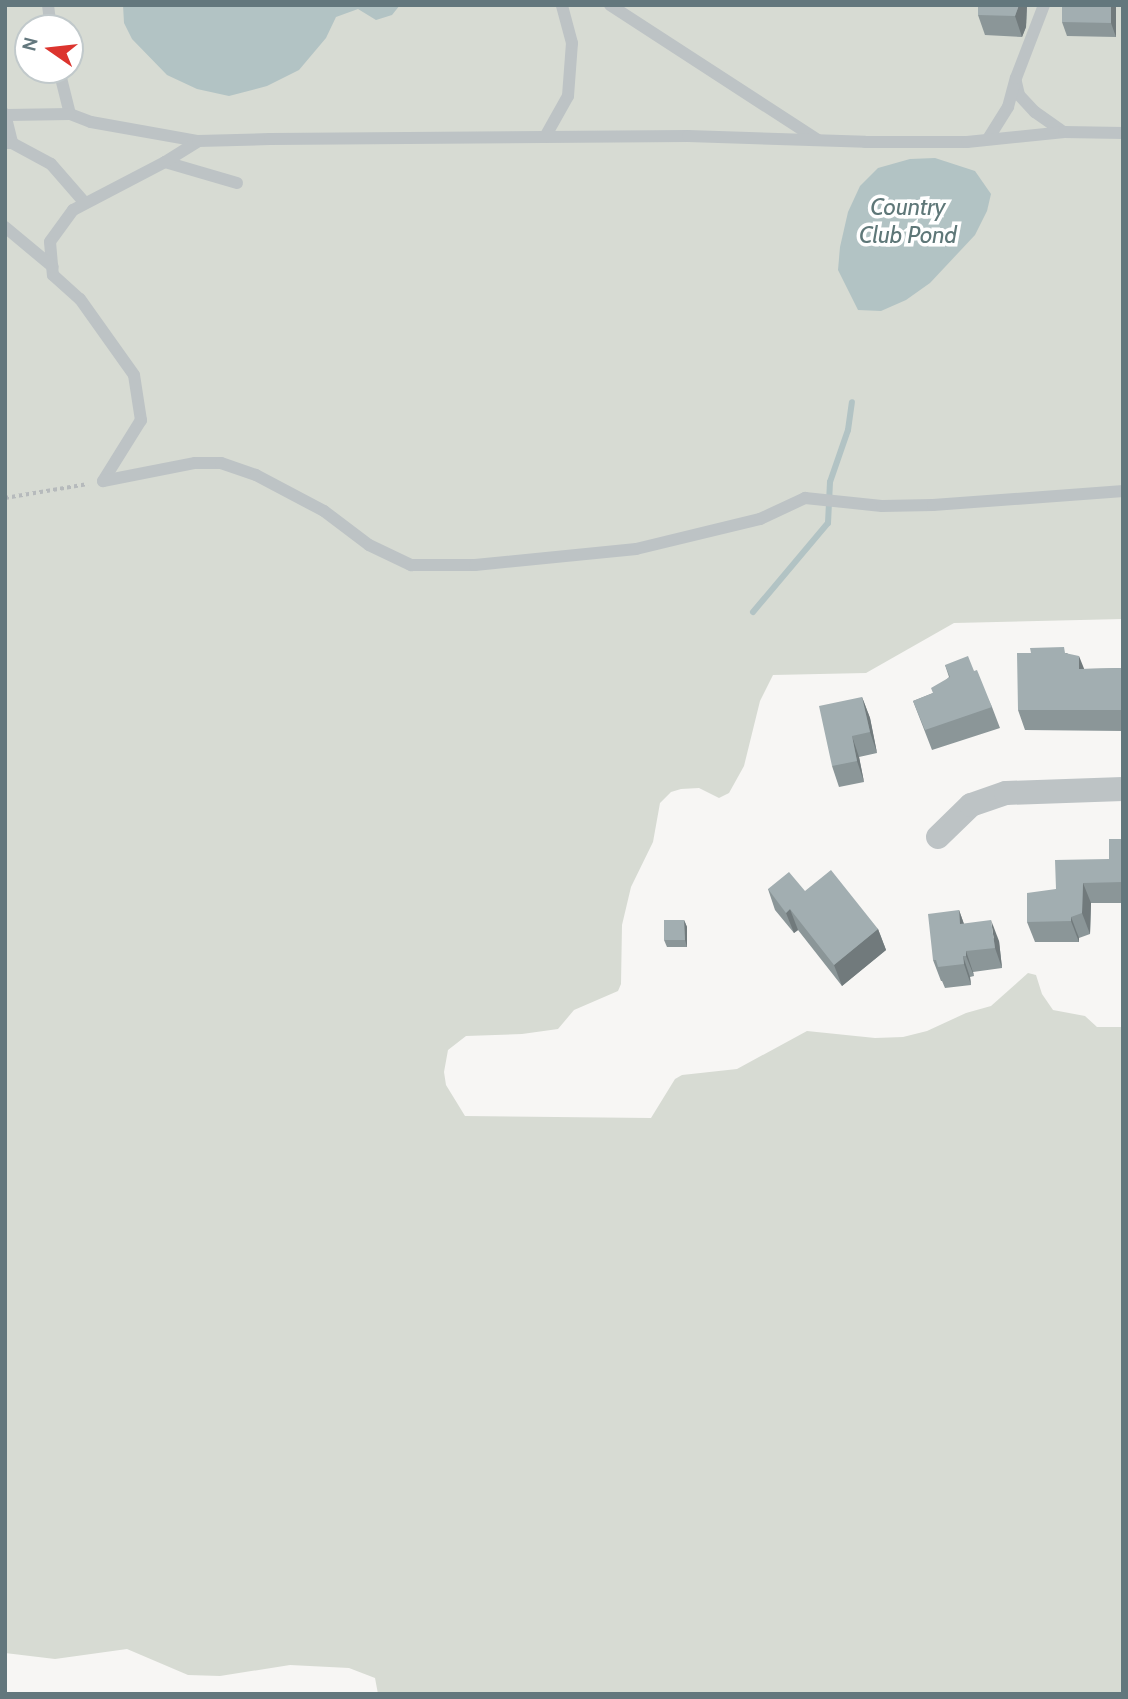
<!DOCTYPE html>
<html>
<head>
<meta charset="utf-8">
<style>
	body { margin:0 }
	#map { position:relative; width:1128px; height:1699px; overflow:hidden; background:#f7f6f4; font-family:Cabin,sans-serif }
	div>[style] { position:absolute }
	.green>* { inset:0; background:#d7dbd3 }
	.water>* { inset:0; background:#b2c3c4 }
	.stream>* { height:6px; margin:-3px; padding:0 3px; transform-origin:3px; border-radius:3px; background:#b2c3c4 }
	.path>* { height:3.5px; margin-top:-1.75px; transform-origin:0; background:repeating-linear-gradient(90deg,#b6babc 0 3.5px,transparent 0 7px) }
	.lane>* { height:12px; margin:-6px; padding:0 6px; transform-origin:6px; border-radius:6px; background:#bdc3c5 }
	.street>* { height:24px; margin:-12px; padding:0 12px; transform-origin:12px; border-radius:12px; background:#bdc3c5 }
	.wall>* { inset:0; background:#8b9698 }
	.shaded-wall>* { inset:0; background:#717a7c }
	.building>* { inset:0; background:#a2aeb1 }
	span { translate:-50% -50%; white-space:nowrap; text-align:center; line-height:1.15; -webkit-text-stroke:7px #fff; paint-order:stroke }
	.water-label { font-size:24px; color:#5e7778; font-style:italic }
	.frame { position:absolute; inset:0; border:7px solid #63777d; pointer-events:none }
	.north { position:absolute; left:14px; top:14px; width:70px; height:70px; box-sizing:border-box; background:#fff; border:2px solid #c1c9cb; border-radius:50%; rotate:284deg; font-size:19px; font-weight:700; line-height:28px; text-align:center; color:#63777d }
	.north::after { content:''; display:block; margin:auto; width:24px; height:32px; background:#dc342e; clip-path:polygon(50% 0,100% 100%,50% 72%,0 100%) }
</style>
</head>
<body>
<div id="map">
	<div class="green">
		<div style="clip-path:polygon(evenodd,5px 5px,1123px 5px,1123px 619px,954px 623px,866px 673px,773px 675px,760px 701px,744px 766px,729px 793px,719px 798px,699px 788px,681px 789px,671px 792px,660px 803px,653px 842px,631px 887px,622px 925px,621px 984px,618px 991px,574px 1010px,558px 1029px,522px 1034px,466px 1036px,448px 1050px,444px 1072px,446px 1085px,465px 1116px,651px 1118px,675px 1079px,682px 1075px,737px 1069px,807px 1031px,875px 1038px,903px 1037px,927px 1031px,966px 1013px,991px 1006px,1028px 973px,1036px 975px,1042px 994px,1053px 1010px,1085px 1016px,1097px 1027px,1123px 1027px,1123px 1694px,378px 1694px,375px 1678px,349px 1668px,290px 1665px,220px 1676px,188px 1675px,127px 1649px,55px 1659px,5px 1653px,5px 5px,28px 28px,70px 28px,70px 70px,28px 70px,28px 28px)"></div>
	</div>
	<div class="water">
		<div style="clip-path:polygon(123px 5px,400px 5px,392px 15px,376px 20px,358px 9px,336px 17px,326px 38px,299px 70px,267px 86px,229px 96px,197px 89px,167px 75px,132px 39px,124px 23px)"></div>
		<div style="clip-path:polygon(935px 158px,975px 171px,991px 194px,987px 211px,975px 235px,930px 283px,906px 300px,881px 311px,858px 310px,838px 270px,840px 247px,848px 212px,860px 186px,878px 168px,910px 159px)"></div>
	</div>
	<div class="stream">
		<div style="left:753px;top:612px;width:116px;rotate:-49.9deg"></div>
		<div style="left:828px;top:523px;width:41px;rotate:-87.2deg"></div>
		<div style="left:830px;top:482px;width:55px;rotate:-70.9deg"></div>
		<div style="left:848px;top:430px;width:28px;rotate:-82deg"></div>
	</div>
	<div class="path">
		<div style="left:5px;top:498px;width:84px;rotate:-9.6deg"></div>
	</div>
	<div class="lane">
		<div style="left:48px;top:5px;width:23px;rotate:83deg"></div>
		<div style="left:610px;top:5px;width:248px;rotate:33deg"></div>
		<div style="left:59px;top:70px;width:45px;rotate:76deg"></div>
		<div style="left:70px;top:114px;width:22px;rotate:21deg"></div>
		<div style="left:91px;top:122px;width:109px;rotate:10.1deg"></div>
		<div style="left:1016px;top:82px;width:13px;rotate:77deg"></div>
		<div style="left:1019px;top:95px;width:23px;rotate:47deg"></div>
		<div style="left:1035px;top:112px;width:35px;rotate:35deg"></div>
		<div style="left:5px;top:114px;width:30px;rotate:76deg"></div>
		<div style="left:7px;top:115px;width:63px;rotate:-0.9deg"></div>
		<div style="left:545px;top:137px;width:47px;rotate:-60.7deg"></div>
		<div style="left:568px;top:96px;width:53px;rotate:-85.7deg"></div>
		<div style="left:572px;top:43px;width:39px;rotate:-105deg"></div>
		<div style="left:988px;top:139px;width:38px;rotate:-58deg"></div>
		<div style="left:1008px;top:107px;width:30px;rotate:-75deg"></div>
		<div style="left:1016px;top:78px;width:78px;rotate:-69deg"></div>
		<div style="left:5px;top:143px;width:7px"></div>
		<div style="left:12px;top:143px;width:44px;rotate:28.3deg"></div>
		<div style="left:51px;top:164px;width:52px;rotate:48.9deg"></div>
		<div style="left:165px;top:162px;width:104px;rotate:152.4deg"></div>
		<div style="left:73px;top:210px;width:39px;rotate:126deg"></div>
		<div style="left:50px;top:242px;width:33px;rotate:85deg"></div>
		<div style="left:53px;top:275px;width:36px;rotate:42deg"></div>
		<div style="left:80px;top:299px;width:93px;rotate:54.6deg"></div>
		<div style="left:134px;top:375px;width:46px;rotate:81.2deg"></div>
		<div style="left:141px;top:420px;width:72px;rotate:121.9deg"></div>
		<div style="left:103px;top:481px;width:94px;rotate:-11.1deg"></div>
		<div style="left:195px;top:463px;width:26px"></div>
		<div style="left:221px;top:463px;width:37px;rotate:19deg"></div>
		<div style="left:256px;top:475px;width:77px;rotate:27.9deg"></div>
		<div style="left:324px;top:511px;width:56px;rotate:37.1deg"></div>
		<div style="left:369px;top:545px;width:47px;rotate:25.5deg"></div>
		<div style="left:411px;top:565px;width:64px"></div>
		<div style="left:475px;top:565px;width:162px;rotate:-5.7deg"></div>
		<div style="left:636px;top:549px;width:128px;rotate:-13.6deg"></div>
		<div style="left:760px;top:519px;width:50px;rotate:-25deg"></div>
		<div style="left:805px;top:498px;width:77px;rotate:5.9deg"></div>
		<div style="left:882px;top:506px;width:51px;rotate:-1.1deg"></div>
		<div style="left:933px;top:505px;width:191px;rotate:-4.2deg"></div>
		<div style="left:237px;top:183px;width:75px;rotate:-163.7deg"></div>
		<div style="left:165px;top:162px;width:39px;rotate:-32deg"></div>
		<div style="left:198px;top:141px;width:72px;rotate:-1.6deg"></div>
		<div style="left:270px;top:139px;width:418px;rotate:-0.4deg"></div>
		<div style="left:688px;top:136px;width:177px;rotate:1.9deg"></div>
		<div style="left:865px;top:142px;width:102px"></div>
		<div style="left:967px;top:142px;width:98px;rotate:-5.9deg"></div>
		<div style="left:1064px;top:132px;width:59px;rotate:1deg"></div>
		<div style="left:5px;top:227px;width:62px;rotate:39.8deg"></div>
	</div>
	<div class="street">
		<div style="left:938px;top:837px;width:46px;rotate:-44.1deg"></div>
		<div style="left:971px;top:805px;width:37px;rotate:-19deg"></div>
		<div style="left:1006px;top:793px;width:117px;rotate:-2deg"></div>
	</div>
	<div class="wall">
		<div style="clip-path:polygon(978px 5px,1027px 5px,1026px 27px,1022px 37px,985px 35px,978px 15px)"></div>
		<div style="clip-path:polygon(1062px 5px,1116px 5px,1116px 37px,1067px 36px,1062px 22px)"></div>
		<div style="clip-path:polygon(1031px 653px,1067px 653px,1084px 669px,1123px 668px,1123px 731px,1025px 730px,1018px 710px)"></div>
		<div style="clip-path:polygon(945px 665px,974px 671px,992px 707px,1000px 728px,932px 750px,913px 701px,933px 693px,949px 677px)"></div>
		<div style="clip-path:polygon(862px 697px,870px 718px,877px 753px,859px 757px,864px 782px,839px 787px,832px 766px)"></div>
		<div style="clip-path:polygon(1123px 839px,1123px 903px,1091px 903px,1090px 934px,1079px 938px,1079px 942px,1035px 942px,1027px 922px,1056px 889px,1109px 859px)"></div>
		<div style="clip-path:polygon(768px 889px,805px 891px,878px 929px,886px 950px,842px 986px,798px 930px,794px 933px,775px 910px)"></div>
		<div style="clip-path:polygon(959px 910px,964px 924px,999px 941px,1002px 968px,973px 972px,974px 976px,970px 977px,971px 985px,945px 988px,942px 981px,941px 981px,933px 960px)"></div>
		<div style="clip-path:polygon(684px 920px,687px 927px,687px 947px,667px 947px,664px 940px)"></div>
	</div>
	<div class="shaded-wall">
		<div style="clip-path:polygon(1019px 5px,1027px 5px,1026px 27px,1022px 37px,1015px 16px)"></div>
		<div style="clip-path:polygon(1111px 5px,1116px 5px,1116px 37px,1111px 23px)"></div>
		<div style="clip-path:polygon(1079px 656px,1087px 676px,1079px 669px)"></div>
		<div style="clip-path:polygon(862px 697px,870px 718px,877px 753px,870px 732px)"></div>
		<div style="clip-path:polygon(852px 736px,859px 757px,864px 782px,857px 761px)"></div>
		<div style="clip-path:polygon(1083px 883px,1091px 903px,1090px 934px,1082px 913px)"></div>
		<div style="clip-path:polygon(790px 909px,798px 930px,794px 933px,786px 913px)"></div>
		<div style="clip-path:polygon(959px 910px,966px 930px,960px 924px)"></div>
		<div style="clip-path:polygon(1071px 917px,1079px 938px,1079px 942px,1071px 921px)"></div>
		<div style="clip-path:polygon(684px 920px,687px 927px,687px 947px,685px 940px)"></div>
		<div style="clip-path:polygon(991px 920px,999px 941px,1002px 968px,995px 948px)"></div>
		<div style="clip-path:polygon(878px 929px,886px 950px,842px 986px,834px 965px)"></div>
		<div style="clip-path:polygon(966px 951px,973px 972px,974px 976px,966px 956px)"></div>
		<div style="clip-path:polygon(963px 956px,970px 977px,971px 985px,964px 964px)"></div>
	</div>
	<div class="building">
		<div style="clip-path:polygon(978px 5px,1019px 5px,1015px 16px,978px 15px)"></div>
		<div style="clip-path:polygon(1062px 5px,1111px 5px,1111px 23px,1062px 22px)"></div>
		<div style="clip-path:polygon(1064px 647px,1065px 653px,1079px 656px,1079px 669px,1123px 668px,1123px 710px,1018px 710px,1017px 653px,1031px 653px,1030px 648px)"></div>
		<div style="clip-path:polygon(968px 656px,974px 671px,977px 670px,992px 707px,925px 730px,913px 701px,933px 693px,931px 688px,950px 677px,945px 665px)"></div>
		<div style="clip-path:polygon(862px 697px,870px 732px,852px 736px,857px 761px,832px 766px,819px 706px)"></div>
		<div style="clip-path:polygon(1109px 839px,1123px 839px,1123px 882px,1083px 883px,1082px 913px,1071px 917px,1071px 921px,1027px 922px,1027px 893px,1056px 889px,1055px 860px,1109px 859px)"></div>
		<div style="clip-path:polygon(831px 870px,878px 929px,834px 965px,790px 909px,786px 913px,768px 889px,789px 872px,805px 891px)"></div>
		<div style="clip-path:polygon(959px 910px,960px 924px,991px 920px,995px 948px,966px 951px,966px 956px,963px 956px,964px 964px,938px 967px,936px 960px,933px 960px,928px 914px)"></div>
		<div style="clip-path:polygon(664px 920px,684px 920px,685px 940px,664px 940px)"></div>
	</div>
	<div class="water-label">
		<span style="left:908px;top:221px">Country<br>Club Pond</span>
	</div>
	<div class="frame"></div>
	<div class="north">N</div>
</div>
</body>
</html>
